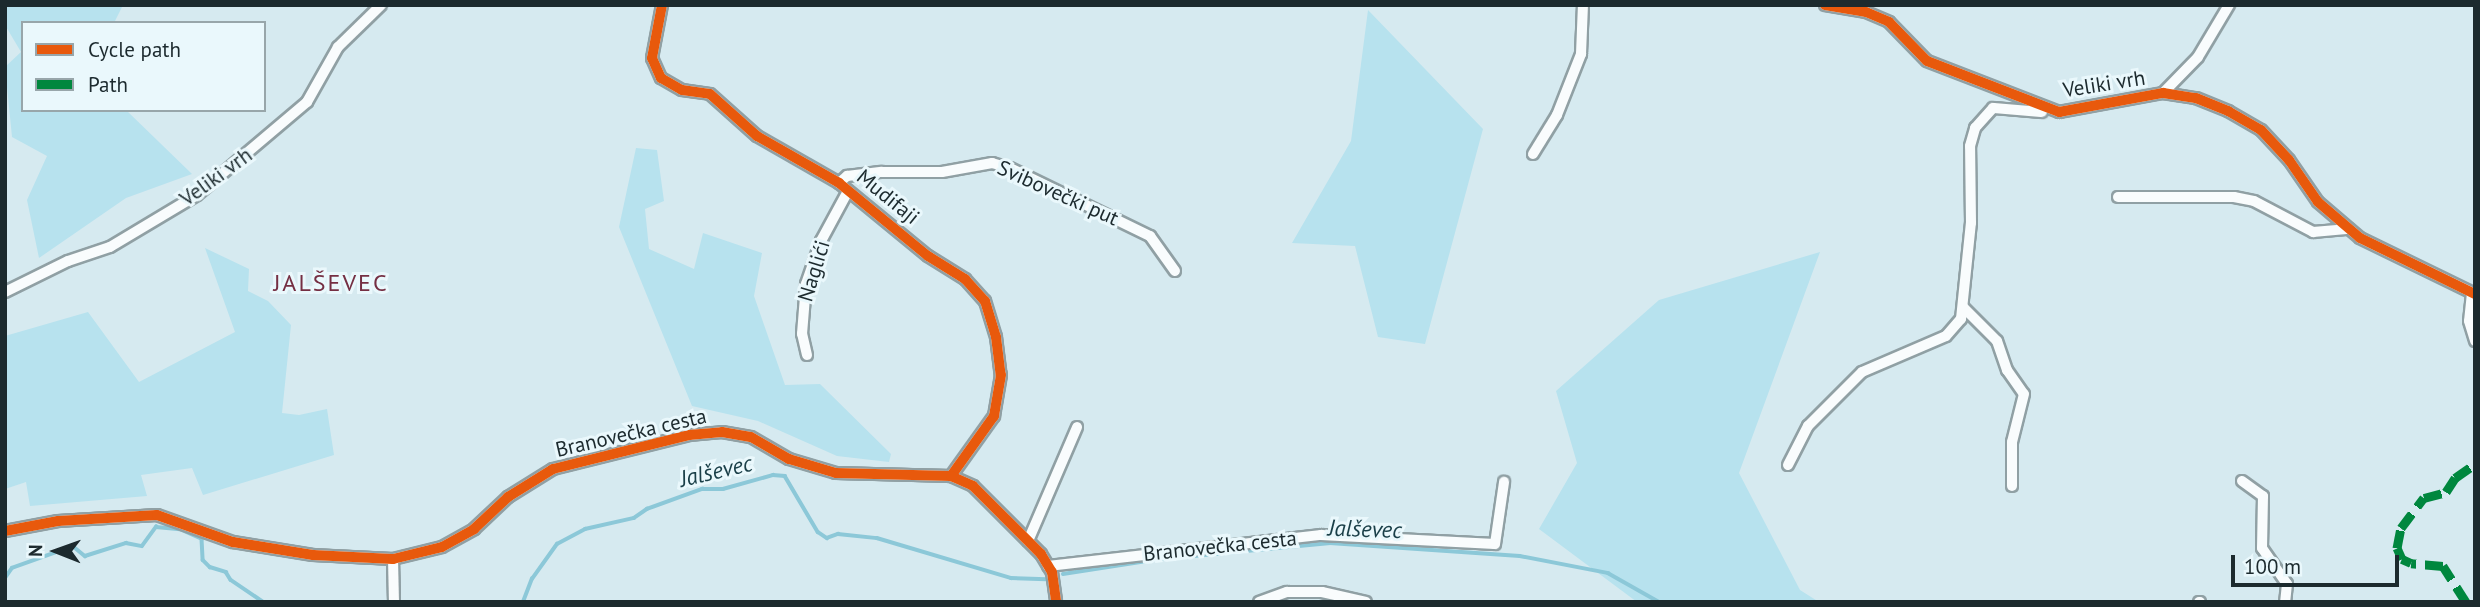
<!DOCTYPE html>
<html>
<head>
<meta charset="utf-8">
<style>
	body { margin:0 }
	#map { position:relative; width:2480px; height:607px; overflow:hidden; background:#d6eaf0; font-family:"PT Sans",sans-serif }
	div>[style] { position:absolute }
	.green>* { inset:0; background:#b7e2ee }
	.stream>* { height:3.5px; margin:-1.75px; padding:0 1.75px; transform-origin:1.75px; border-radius:1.75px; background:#8cc8d8 }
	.roads { filter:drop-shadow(2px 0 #90a0a4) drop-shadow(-2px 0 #90a0a4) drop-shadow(0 2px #90a0a4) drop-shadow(0 -2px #90a0a4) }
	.street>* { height:10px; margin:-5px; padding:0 5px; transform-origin:5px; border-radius:5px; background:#f9fcfd }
	.quiet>* { height:9px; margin-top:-4.5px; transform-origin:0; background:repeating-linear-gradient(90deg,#00873e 0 18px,transparent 0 27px) }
	.cycleway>* { height:10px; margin:-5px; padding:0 5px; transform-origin:5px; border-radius:5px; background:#e8590c }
	span { translate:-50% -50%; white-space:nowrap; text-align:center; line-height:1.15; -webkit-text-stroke:6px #eaf8fc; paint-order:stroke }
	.street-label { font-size:21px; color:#1c2a2e }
	.water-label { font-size:23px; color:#1a3f48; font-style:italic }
	.quarter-label { font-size:24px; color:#752f43; letter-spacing:2px }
	.frame { position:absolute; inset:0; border:7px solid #1c2a2e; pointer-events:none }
	.legend { position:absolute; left:21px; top:21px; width:245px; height:91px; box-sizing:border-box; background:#eaf8fc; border:2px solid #98a6aa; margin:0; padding:9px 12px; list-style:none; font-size:21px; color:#1c2a2e }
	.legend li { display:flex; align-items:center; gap:14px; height:35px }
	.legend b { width:35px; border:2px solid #98a6aa }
	.north { position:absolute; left:21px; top:516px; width:70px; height:70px; -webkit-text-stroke:5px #eaf8fc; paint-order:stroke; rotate:271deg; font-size:19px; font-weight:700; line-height:28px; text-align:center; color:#1c2a2e }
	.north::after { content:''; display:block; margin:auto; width:24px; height:32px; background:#1c2a2e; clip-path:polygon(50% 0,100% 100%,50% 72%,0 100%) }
	.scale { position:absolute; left:2231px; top:555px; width:168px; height:32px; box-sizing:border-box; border:4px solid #1c2a2e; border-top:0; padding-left:9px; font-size:21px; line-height:24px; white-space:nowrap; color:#1c2a2e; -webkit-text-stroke:5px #eaf8fc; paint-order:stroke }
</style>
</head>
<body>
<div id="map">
	<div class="green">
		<div style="clip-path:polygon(5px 5px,123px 5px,114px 23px,23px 23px,23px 110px,126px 110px,192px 174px,126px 198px,39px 258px,27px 200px,47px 156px,12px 137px,5px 67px,21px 52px,5px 25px)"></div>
		<div style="clip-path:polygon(1368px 10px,1483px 129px,1425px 344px,1378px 337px,1355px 246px,1292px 243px,1351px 141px)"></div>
		<div style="clip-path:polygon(636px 148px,657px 150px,664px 201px,645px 209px,649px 249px,694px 269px,703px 233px,762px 253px,754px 296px,785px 385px,820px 384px,891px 454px,889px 462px,837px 456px,758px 421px,692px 406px,619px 227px)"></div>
		<div style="clip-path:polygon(205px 248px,249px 269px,248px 291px,268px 301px,291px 325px,282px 413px,299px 415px,327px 409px,334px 455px,203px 495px,192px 468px,141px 475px,147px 496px,30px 506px,26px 482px,5px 489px,5px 336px,88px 312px,139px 382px,235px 332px)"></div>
		<div style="clip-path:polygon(1820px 252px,1739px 473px,1800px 590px,1819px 602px,1637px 602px,1539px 529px,1577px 463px,1556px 391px,1659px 300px)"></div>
	</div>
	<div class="stream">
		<div style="left:1063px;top:574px;width:91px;rotate:-8.8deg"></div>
		<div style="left:1153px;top:560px;width:178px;rotate:-5.5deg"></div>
		<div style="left:1330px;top:543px;width:190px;rotate:3.9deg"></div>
		<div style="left:1520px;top:556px;width:90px;rotate:10.9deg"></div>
		<div style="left:1608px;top:573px;width:59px;rotate:29.6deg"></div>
		<div style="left:5px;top:578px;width:12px;rotate:-55deg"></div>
		<div style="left:12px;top:568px;width:65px;rotate:-19.8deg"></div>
		<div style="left:73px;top:546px;width:16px;rotate:40deg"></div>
		<div style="left:85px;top:556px;width:43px;rotate:-17.6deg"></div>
		<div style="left:126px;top:543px;width:16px;rotate:11deg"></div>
		<div style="left:142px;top:546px;width:24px;rotate:-54deg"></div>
		<div style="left:156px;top:527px;width:24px;rotate:5deg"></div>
		<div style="left:180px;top:529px;width:24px;rotate:24deg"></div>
		<div style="left:202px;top:539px;width:21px;rotate:87deg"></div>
		<div style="left:203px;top:560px;width:10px;rotate:45deg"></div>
		<div style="left:210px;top:567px;width:17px;rotate:17deg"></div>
		<div style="left:226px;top:572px;width:9px;rotate:58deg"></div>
		<div style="left:231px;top:580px;width:40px;rotate:34deg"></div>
		<div style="left:523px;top:602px;width:25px;rotate:-69deg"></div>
		<div style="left:532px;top:579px;width:43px;rotate:-54.5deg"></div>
		<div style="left:557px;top:544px;width:32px;rotate:-28deg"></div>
		<div style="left:585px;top:529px;width:50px;rotate:-12.7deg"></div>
		<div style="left:634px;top:518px;width:16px;rotate:-35deg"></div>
		<div style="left:647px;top:509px;width:59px;rotate:-20deg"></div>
		<div style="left:702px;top:489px;width:21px"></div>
		<div style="left:723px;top:489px;width:52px;rotate:-15.6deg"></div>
		<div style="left:773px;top:475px;width:12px;rotate:5deg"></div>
		<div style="left:785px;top:476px;width:65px;rotate:59.5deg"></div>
		<div style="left:818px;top:532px;width:11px;rotate:34deg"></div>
		<div style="left:827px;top:538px;width:12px;rotate:-20deg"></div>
		<div style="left:838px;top:534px;width:39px;rotate:6deg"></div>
		<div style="left:877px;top:538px;width:140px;rotate:16.6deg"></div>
		<div style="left:1011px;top:578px;width:35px;rotate:2deg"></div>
	</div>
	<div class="roads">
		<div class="street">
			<div style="left:662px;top:5px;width:54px;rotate:100.7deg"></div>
			<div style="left:652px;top:58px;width:22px;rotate:66deg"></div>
			<div style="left:661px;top:78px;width:24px;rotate:30deg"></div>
			<div style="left:682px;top:90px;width:28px;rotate:8deg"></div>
			<div style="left:710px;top:94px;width:63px;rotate:41.8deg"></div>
			<div style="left:757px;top:136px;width:95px;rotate:29.8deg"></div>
			<div style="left:839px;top:183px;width:115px;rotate:39.4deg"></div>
			<div style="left:928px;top:256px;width:44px;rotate:31.9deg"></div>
			<div style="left:965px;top:279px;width:30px;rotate:48deg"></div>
			<div style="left:985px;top:301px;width:38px;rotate:73deg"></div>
			<div style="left:996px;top:337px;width:38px;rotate:83deg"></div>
			<div style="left:1001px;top:375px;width:42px;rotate:99.7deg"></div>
			<div style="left:994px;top:416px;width:74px;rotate:125.6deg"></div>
			<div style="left:1825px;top:5px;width:42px;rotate:9.7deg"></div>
			<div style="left:1866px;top:12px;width:25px;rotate:23deg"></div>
			<div style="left:1889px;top:22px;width:54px;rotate:45.7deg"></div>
			<div style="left:1927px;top:61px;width:142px;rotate:21.1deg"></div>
			<div style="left:2059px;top:112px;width:106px;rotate:-10.4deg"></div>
			<div style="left:2163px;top:93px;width:33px;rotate:9deg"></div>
			<div style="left:2196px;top:98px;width:35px;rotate:22deg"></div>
			<div style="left:2228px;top:111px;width:38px;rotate:30deg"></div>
			<div style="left:2261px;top:130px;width:41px;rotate:47deg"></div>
			<div style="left:2289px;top:160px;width:51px;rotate:55.4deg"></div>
			<div style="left:2318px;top:202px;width:55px;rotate:40.6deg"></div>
			<div style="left:2360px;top:238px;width:128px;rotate:26deg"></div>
			<div style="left:2163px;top:93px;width:50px;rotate:-45.8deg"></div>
			<div style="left:2198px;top:57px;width:61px;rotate:-59.2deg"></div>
			<div style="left:1533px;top:154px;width:46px;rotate:-58.4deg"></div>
			<div style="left:1557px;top:115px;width:66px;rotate:-68.5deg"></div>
			<div style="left:1581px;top:54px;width:49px;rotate:-87.7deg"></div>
			<div style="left:839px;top:183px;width:11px;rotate:-41deg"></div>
			<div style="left:847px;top:176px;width:35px;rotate:-7deg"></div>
			<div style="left:882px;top:172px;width:60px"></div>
			<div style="left:942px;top:172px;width:51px;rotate:-10.2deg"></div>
			<div style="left:992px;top:163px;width:19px;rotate:16deg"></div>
			<div style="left:1010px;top:168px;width:156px;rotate:25.9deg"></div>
			<div style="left:1150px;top:236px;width:43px;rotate:54.5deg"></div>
			<div style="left:2118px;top:197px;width:116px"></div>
			<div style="left:2234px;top:197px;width:20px;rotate:11deg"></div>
			<div style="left:2254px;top:201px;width:67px;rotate:27.7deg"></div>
			<div style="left:2313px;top:232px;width:36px;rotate:-5deg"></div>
			<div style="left:5px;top:292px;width:70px;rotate:-26.2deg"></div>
			<div style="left:68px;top:261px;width:44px;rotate:-18.4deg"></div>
			<div style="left:110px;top:247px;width:101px;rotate:-30.9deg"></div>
			<div style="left:197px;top:195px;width:144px;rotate:-40.2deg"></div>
			<div style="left:307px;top:102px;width:63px;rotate:-60.6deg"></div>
			<div style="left:338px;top:47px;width:60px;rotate:-44.3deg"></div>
			<div style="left:2472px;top:293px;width:28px;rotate:96deg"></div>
			<div style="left:2469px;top:321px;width:21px;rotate:73deg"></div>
			<div style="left:1963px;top:307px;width:48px;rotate:45deg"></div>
			<div style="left:1997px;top:341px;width:31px;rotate:71deg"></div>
			<div style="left:2007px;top:370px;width:29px;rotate:55deg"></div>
			<div style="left:2024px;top:394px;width:49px;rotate:104deg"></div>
			<div style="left:2012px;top:442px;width:44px;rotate:90deg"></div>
			<div style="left:807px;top:355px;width:22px;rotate:-103deg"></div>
			<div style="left:802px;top:334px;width:50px;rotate:-85.4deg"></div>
			<div style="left:806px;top:284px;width:46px;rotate:-70.8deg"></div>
			<div style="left:821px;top:241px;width:57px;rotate:-61.6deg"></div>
			<div style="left:1788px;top:465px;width:44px;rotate:-62.9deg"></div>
			<div style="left:1808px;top:426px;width:76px;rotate:-45deg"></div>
			<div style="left:1862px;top:372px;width:91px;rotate:-23.2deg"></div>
			<div style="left:1946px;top:336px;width:23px;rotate:-49deg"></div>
			<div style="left:1961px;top:319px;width:97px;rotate:-84.1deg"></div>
			<div style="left:1971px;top:223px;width:77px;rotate:-90.7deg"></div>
			<div style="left:1970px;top:146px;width:19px;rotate:-74deg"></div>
			<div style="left:1975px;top:128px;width:27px;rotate:-48deg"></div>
			<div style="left:1993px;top:108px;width:49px;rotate:4.7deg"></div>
			<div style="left:2242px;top:481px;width:26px;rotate:36deg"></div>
			<div style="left:2263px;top:496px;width:52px;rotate:91.1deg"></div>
			<div style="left:2262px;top:548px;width:44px;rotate:55.2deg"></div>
			<div style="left:2287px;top:584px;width:18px;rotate:96deg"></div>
			<div style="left:5px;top:531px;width:54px;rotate:-10.7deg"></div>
			<div style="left:58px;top:521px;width:99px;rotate:-3.5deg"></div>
			<div style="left:157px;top:515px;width:81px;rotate:19.6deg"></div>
			<div style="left:233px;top:542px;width:81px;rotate:9.2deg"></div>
			<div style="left:313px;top:555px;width:80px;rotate:2.9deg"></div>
			<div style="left:393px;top:559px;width:50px;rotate:-13.8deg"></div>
			<div style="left:442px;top:547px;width:37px;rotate:-29deg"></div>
			<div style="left:474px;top:529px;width:47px;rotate:-43.3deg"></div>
			<div style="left:508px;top:497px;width:53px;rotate:-31.9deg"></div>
			<div style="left:553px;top:469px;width:140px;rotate:-14deg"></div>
			<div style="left:689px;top:435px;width:33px;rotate:-5deg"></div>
			<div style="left:722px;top:432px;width:29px;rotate:10deg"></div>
			<div style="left:751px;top:437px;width:44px;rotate:30.1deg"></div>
			<div style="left:789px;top:459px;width:49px;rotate:16.6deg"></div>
			<div style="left:836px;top:473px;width:115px;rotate:1.5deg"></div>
			<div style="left:951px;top:476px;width:24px;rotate:24deg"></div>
			<div style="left:973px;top:486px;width:96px;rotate:45deg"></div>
			<div style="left:1041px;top:554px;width:21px;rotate:59deg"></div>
			<div style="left:1052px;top:572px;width:30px;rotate:82deg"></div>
			<div style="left:1028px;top:541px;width:124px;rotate:-66.7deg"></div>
			<div style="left:393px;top:559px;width:43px;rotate:88.7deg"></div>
			<div style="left:1048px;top:566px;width:275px;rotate:-6.5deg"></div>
			<div style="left:1321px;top:535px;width:174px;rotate:3deg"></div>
			<div style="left:1495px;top:544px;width:63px;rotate:-81.7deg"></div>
			<div style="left:1259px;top:602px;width:30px;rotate:-20deg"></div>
			<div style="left:1287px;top:592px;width:35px"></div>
			<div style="left:1322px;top:592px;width:45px;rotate:12.8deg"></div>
			<div style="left:2199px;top:602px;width:1px"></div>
		</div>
	</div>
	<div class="quiet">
		<div style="left:2466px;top:602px;width:43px;rotate:-122.6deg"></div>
		<div style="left:2443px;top:566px;width:32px;rotate:-175deg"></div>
		<div style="left:2411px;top:563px;width:10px;rotate:-156deg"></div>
		<div style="left:2402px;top:559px;width:12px;rotate:-114deg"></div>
		<div style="left:2397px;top:548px;width:20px;rotate:-79deg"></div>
		<div style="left:2401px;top:528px;width:38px;rotate:-53deg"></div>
		<div style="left:2424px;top:498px;width:23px;rotate:-15deg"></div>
		<div style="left:2446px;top:492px;width:17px;rotate:-57deg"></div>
		<div style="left:2455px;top:478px;width:24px;rotate:-35deg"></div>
	</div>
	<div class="cycleway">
		<div style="left:662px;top:5px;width:54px;rotate:100.7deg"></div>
		<div style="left:652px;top:58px;width:22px;rotate:66deg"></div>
		<div style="left:661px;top:78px;width:24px;rotate:30deg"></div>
		<div style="left:682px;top:90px;width:28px;rotate:8deg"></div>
		<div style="left:710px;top:94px;width:63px;rotate:41.8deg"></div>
		<div style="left:757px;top:136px;width:95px;rotate:29.8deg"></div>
		<div style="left:839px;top:183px;width:115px;rotate:39.4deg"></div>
		<div style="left:928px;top:256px;width:44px;rotate:31.9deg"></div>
		<div style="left:965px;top:279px;width:30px;rotate:48deg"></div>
		<div style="left:985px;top:301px;width:38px;rotate:73deg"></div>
		<div style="left:996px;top:337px;width:38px;rotate:83deg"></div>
		<div style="left:1001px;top:375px;width:42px;rotate:99.7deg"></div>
		<div style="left:994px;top:416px;width:74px;rotate:125.6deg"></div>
		<div style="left:1825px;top:5px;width:42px;rotate:9.7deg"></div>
		<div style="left:1866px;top:12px;width:25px;rotate:23deg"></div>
		<div style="left:1889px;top:22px;width:54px;rotate:45.7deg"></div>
		<div style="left:1927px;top:61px;width:142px;rotate:21.1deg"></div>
		<div style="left:2059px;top:112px;width:106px;rotate:-10.4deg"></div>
		<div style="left:2163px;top:93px;width:33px;rotate:9deg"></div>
		<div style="left:2196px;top:98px;width:35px;rotate:22deg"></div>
		<div style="left:2228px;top:111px;width:38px;rotate:30deg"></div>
		<div style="left:2261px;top:130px;width:41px;rotate:47deg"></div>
		<div style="left:2289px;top:160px;width:51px;rotate:55.4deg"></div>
		<div style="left:2318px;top:202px;width:55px;rotate:40.6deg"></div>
		<div style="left:2360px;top:238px;width:128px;rotate:26deg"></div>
		<div style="left:5px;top:531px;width:54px;rotate:-10.7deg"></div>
		<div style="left:58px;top:521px;width:99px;rotate:-3.5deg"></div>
		<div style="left:157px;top:515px;width:81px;rotate:19.6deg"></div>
		<div style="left:233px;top:542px;width:81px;rotate:9.2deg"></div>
		<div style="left:313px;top:555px;width:80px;rotate:2.9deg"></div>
		<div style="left:393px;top:559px;width:50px;rotate:-13.8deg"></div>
		<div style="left:442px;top:547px;width:37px;rotate:-29deg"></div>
		<div style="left:474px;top:529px;width:47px;rotate:-43.3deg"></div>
		<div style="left:508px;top:497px;width:53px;rotate:-31.9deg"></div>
		<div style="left:553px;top:469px;width:140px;rotate:-14deg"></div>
		<div style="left:689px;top:435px;width:33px;rotate:-5deg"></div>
		<div style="left:722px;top:432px;width:29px;rotate:10deg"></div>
		<div style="left:751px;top:437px;width:44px;rotate:30.1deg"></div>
		<div style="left:789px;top:459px;width:49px;rotate:16.6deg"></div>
		<div style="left:836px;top:473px;width:115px;rotate:1.5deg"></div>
		<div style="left:951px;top:476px;width:24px;rotate:24deg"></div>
		<div style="left:973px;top:486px;width:96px;rotate:45deg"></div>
		<div style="left:1041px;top:554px;width:21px;rotate:59deg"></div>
		<div style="left:1052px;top:572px;width:30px;rotate:82deg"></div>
	</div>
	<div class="street-label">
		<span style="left:2104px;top:84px;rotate:-9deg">Veliki vrh</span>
		<span style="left:216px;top:177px;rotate:-36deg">Veliki vrh</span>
		<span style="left:1058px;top:193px;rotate:24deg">Svibovečki put</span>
		<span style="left:888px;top:197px;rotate:39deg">Mudifaji</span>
		<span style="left:814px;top:271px;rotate:-73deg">Naglići</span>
		<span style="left:631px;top:433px;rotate:-13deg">Branovečka cesta</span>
		<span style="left:1220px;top:546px;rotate:-6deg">Branovečka cesta</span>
	</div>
	<div class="water-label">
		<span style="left:716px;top:471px;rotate:-13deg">Jalševec</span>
		<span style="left:1365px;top:529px;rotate:2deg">Jalševec</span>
	</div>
	<div class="quarter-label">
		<span style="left:331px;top:283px">JALŠEVEC</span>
	</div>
	<div class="frame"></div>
	<ul class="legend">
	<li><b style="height:9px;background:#e8590c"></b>Cycle path</li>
	<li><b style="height:9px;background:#00873e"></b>Path</li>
	</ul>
	<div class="north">N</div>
	<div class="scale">100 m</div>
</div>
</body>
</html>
